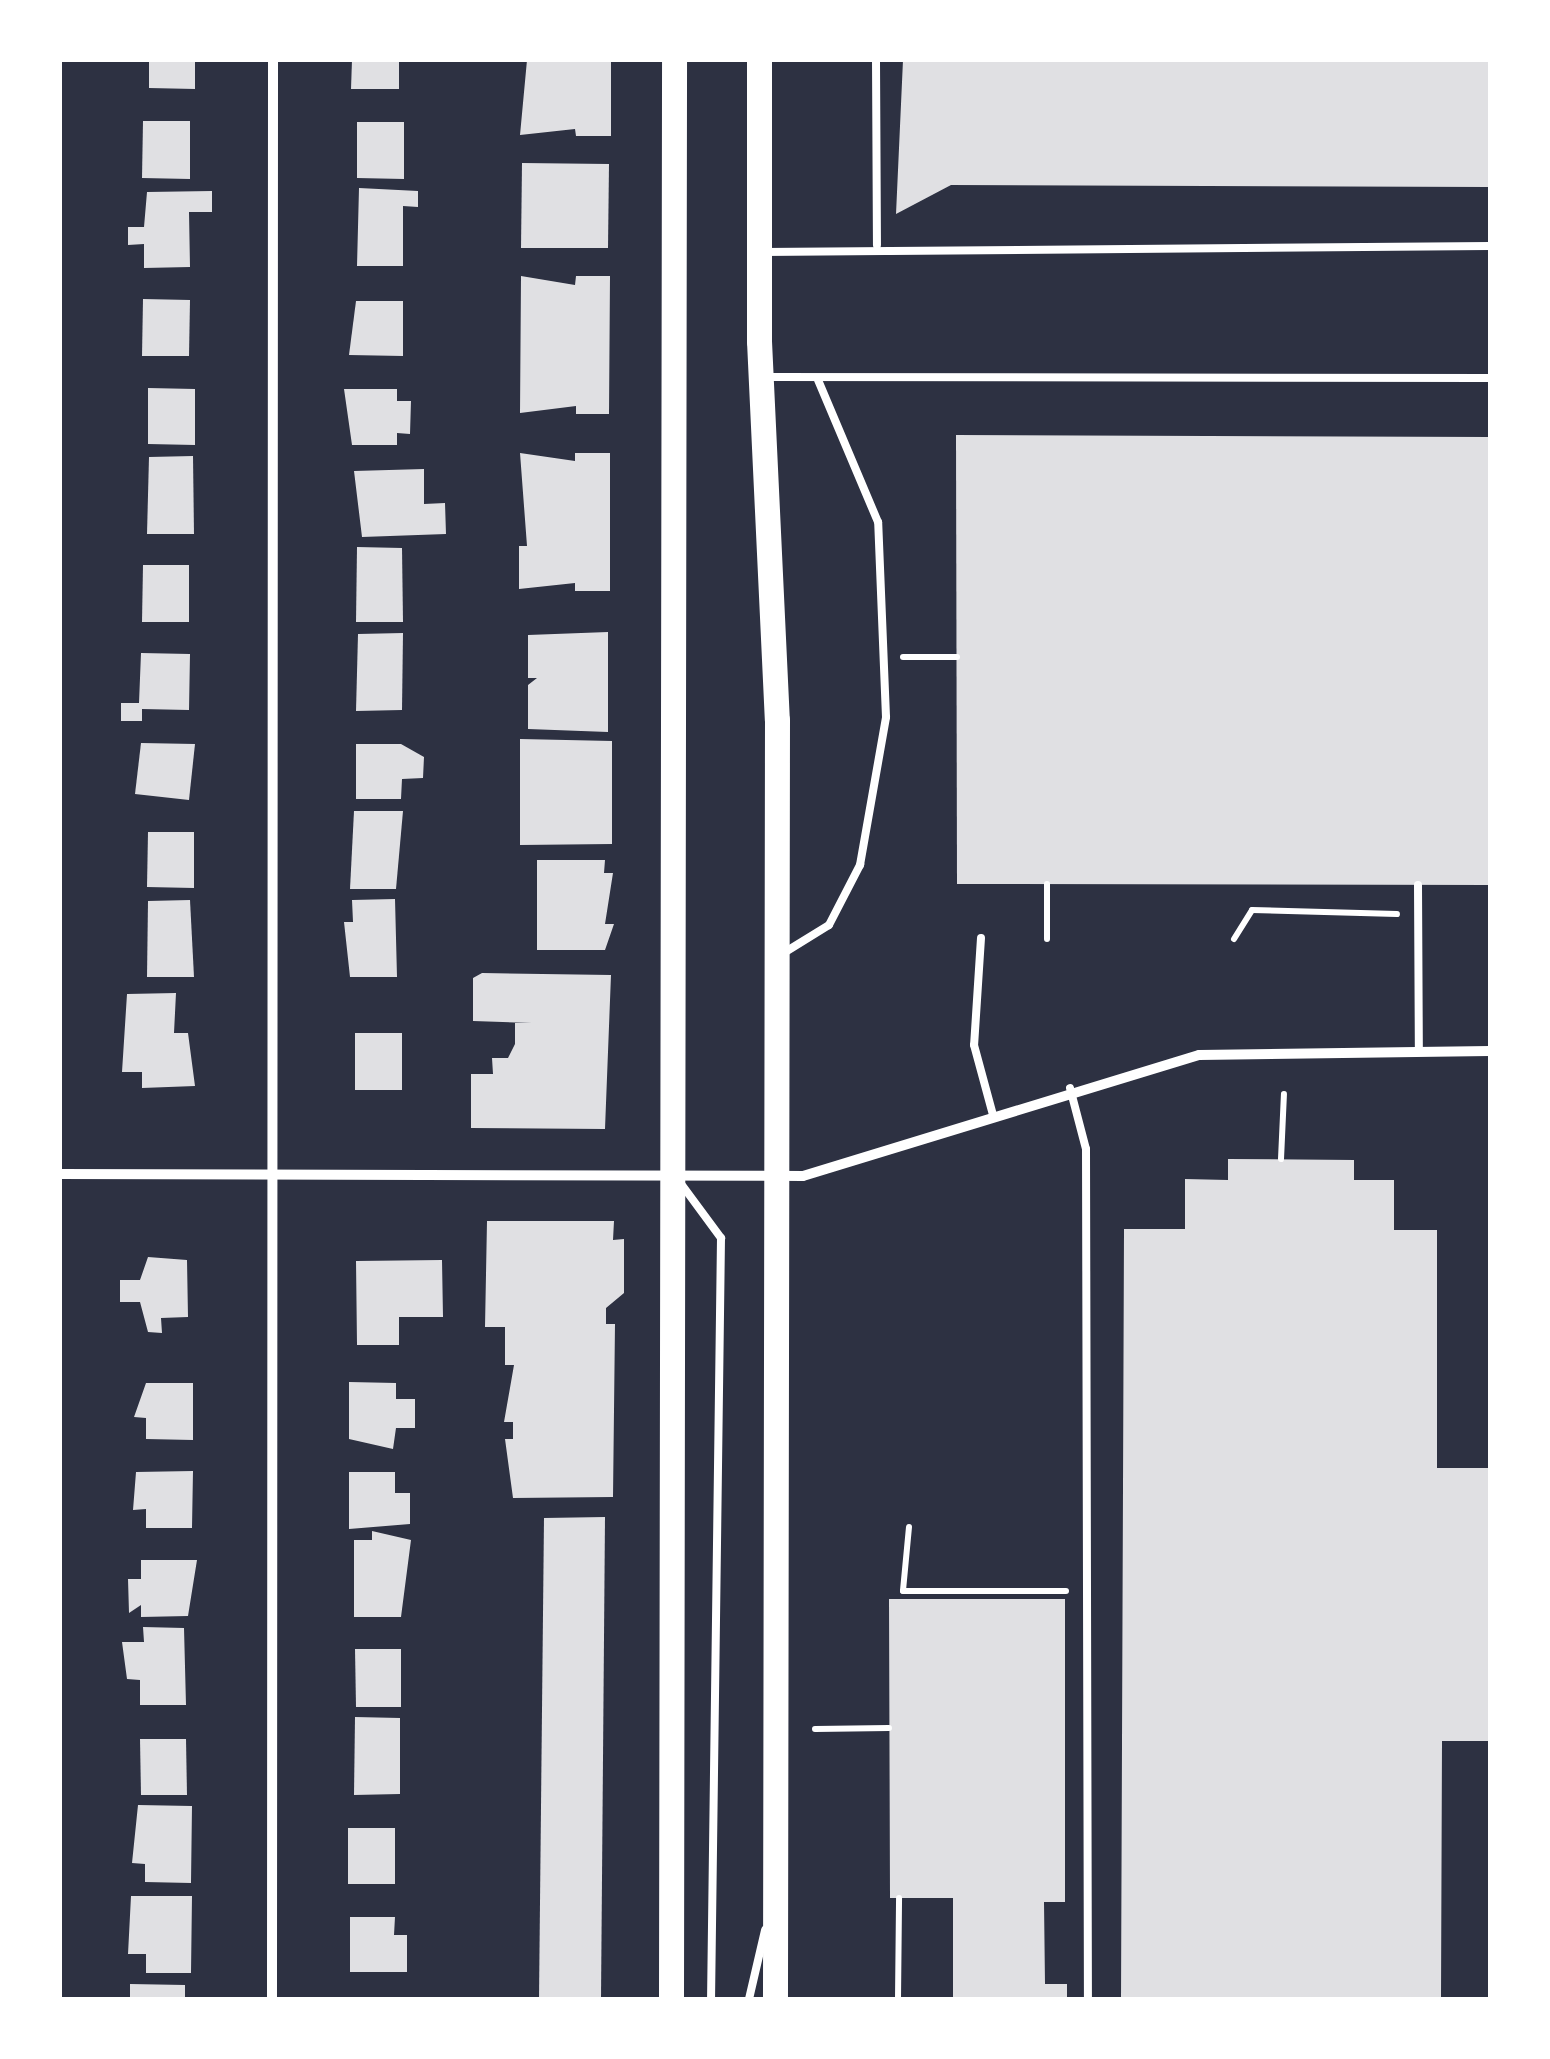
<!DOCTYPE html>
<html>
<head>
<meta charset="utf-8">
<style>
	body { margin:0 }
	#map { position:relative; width:1550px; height:2059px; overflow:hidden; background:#2d3142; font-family:"Titillium Web",sans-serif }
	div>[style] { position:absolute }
	.building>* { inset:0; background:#e0e0e3 }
	.path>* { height:6px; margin:-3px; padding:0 3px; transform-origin:3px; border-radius:3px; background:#fff }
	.service>* { height:8px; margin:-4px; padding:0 4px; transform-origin:4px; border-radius:4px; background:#fff }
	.minor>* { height:10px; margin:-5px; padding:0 5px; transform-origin:5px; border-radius:5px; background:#fff }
	.primary>* { height:25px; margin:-12.5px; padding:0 12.5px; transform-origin:12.5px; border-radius:12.5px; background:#fff }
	span { translate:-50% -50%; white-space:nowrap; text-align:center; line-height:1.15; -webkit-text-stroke:8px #fff; paint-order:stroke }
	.frame { position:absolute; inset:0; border:62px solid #fff; pointer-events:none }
</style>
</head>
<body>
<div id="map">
	<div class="building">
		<div style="clip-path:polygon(149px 60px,195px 60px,195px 89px,149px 88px)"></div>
		<div style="clip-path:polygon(352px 60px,399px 60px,399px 89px,351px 89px)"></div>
		<div style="clip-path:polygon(527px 60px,611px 60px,611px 136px,576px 136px,575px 129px,520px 135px)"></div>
		<div style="clip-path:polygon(903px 60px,1490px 60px,1490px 187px,951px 185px,896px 214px)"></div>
		<div style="clip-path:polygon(143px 121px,190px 121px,190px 179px,142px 178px)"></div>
		<div style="clip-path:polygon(357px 122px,404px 122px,404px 179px,357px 178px)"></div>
		<div style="clip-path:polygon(522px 163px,609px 164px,608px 248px,521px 248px)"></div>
		<div style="clip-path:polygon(359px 188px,418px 191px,418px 207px,403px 206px,403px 266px,357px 266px)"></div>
		<div style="clip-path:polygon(212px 191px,212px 212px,189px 212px,190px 267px,144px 268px,144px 244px,128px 245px,128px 227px,144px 227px,147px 192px)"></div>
		<div style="clip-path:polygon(521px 276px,575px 285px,576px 276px,610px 276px,609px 414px,576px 414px,576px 406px,520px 413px)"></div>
		<div style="clip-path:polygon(143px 299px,190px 300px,189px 356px,142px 356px)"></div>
		<div style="clip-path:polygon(356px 301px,403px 301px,403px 356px,349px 355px)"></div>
		<div style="clip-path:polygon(148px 388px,195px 389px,195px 445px,148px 444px)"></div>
		<div style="clip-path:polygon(344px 389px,397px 389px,397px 401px,411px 401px,410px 434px,397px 433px,397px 445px,352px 445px)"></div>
		<div style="clip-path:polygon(956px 435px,1490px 437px,1490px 885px,957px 884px)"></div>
		<div style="clip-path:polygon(520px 453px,575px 461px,575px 453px,610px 453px,610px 591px,575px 591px,575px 583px,519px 589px,519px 546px,527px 546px)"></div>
		<div style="clip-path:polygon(193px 456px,194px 534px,147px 534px,149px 457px)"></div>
		<div style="clip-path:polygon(424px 469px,424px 504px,445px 503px,446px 534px,362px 537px,354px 471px)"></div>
		<div style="clip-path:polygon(357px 547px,402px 548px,403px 622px,356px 622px)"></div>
		<div style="clip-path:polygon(143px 565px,189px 565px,189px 622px,142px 622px)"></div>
		<div style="clip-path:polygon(608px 632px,608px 732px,528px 729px,528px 685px,537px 678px,528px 678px,528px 635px)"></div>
		<div style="clip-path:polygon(403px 633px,402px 710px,356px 711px,358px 634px)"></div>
		<div style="clip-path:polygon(141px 653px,190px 654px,189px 710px,142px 709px,142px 721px,121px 721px,121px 703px,139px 703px)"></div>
		<div style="clip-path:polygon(520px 739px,612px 741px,612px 844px,520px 845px)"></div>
		<div style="clip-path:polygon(141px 743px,195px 744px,189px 800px,135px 794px)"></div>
		<div style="clip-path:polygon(356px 744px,401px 744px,424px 757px,423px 778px,402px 779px,401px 799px,356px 799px)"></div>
		<div style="clip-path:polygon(354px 811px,403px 811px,396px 889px,350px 889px)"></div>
		<div style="clip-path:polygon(148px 832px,194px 832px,194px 888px,147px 887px)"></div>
		<div style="clip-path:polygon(537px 860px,605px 860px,604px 873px,613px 873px,605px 924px,614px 924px,605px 950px,537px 950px)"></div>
		<div style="clip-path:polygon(395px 899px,397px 977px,350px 977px,344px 922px,353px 922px,352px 900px)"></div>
		<div style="clip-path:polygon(190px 900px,194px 977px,147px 977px,148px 901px)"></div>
		<div style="clip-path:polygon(482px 973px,611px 975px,605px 1129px,471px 1128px,471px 1074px,493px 1074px,492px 1058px,508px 1058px,515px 1044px,515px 1023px,532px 1023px,473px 1021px,473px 978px)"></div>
		<div style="clip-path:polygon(176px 993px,174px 1033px,188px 1033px,195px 1086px,142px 1088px,142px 1072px,122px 1072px,127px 994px)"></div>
		<div style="clip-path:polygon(355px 1033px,402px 1033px,402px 1090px,355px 1090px)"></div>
		<div style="clip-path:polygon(1228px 1159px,1354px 1160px,1354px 1180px,1394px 1180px,1394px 1230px,1437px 1230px,1437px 1468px,1490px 1468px,1490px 1741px,1442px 1741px,1441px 1999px,1121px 1999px,1124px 1229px,1185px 1229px,1185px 1179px,1228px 1180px)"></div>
		<div style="clip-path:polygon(487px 1221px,614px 1221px,613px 1240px,624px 1239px,624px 1293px,606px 1308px,606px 1324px,615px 1324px,613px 1497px,513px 1498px,505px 1439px,513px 1439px,513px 1422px,504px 1422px,514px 1365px,505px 1365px,505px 1327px,485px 1327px)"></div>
		<div style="clip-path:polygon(148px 1257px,187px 1260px,188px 1317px,161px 1318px,162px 1333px,148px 1332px,140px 1302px,120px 1302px,120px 1280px,140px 1280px)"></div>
		<div style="clip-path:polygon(442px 1260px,443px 1317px,399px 1317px,399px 1345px,357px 1345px,356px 1261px)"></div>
		<div style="clip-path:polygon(349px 1382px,396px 1383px,396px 1399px,415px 1399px,415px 1428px,396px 1428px,393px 1449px,349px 1439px)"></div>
		<div style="clip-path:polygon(146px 1383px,193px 1383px,193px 1440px,146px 1439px,146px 1418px,134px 1417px)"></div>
		<div style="clip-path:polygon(193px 1471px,192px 1528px,146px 1528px,146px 1509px,133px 1510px,136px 1472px)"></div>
		<div style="clip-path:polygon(349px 1472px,395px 1472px,395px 1493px,410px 1493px,410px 1524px,349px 1529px)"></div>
		<div style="clip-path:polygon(605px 1517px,601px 1999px,539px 1999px,544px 1518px)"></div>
		<div style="clip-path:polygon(372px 1531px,411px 1540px,401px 1617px,354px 1617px,354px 1540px,372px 1540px)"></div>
		<div style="clip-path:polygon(141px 1560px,197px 1560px,188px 1616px,141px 1617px,141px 1605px,129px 1613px,128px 1579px,141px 1579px)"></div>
		<div style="clip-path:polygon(889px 1599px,1065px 1599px,1065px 1902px,1044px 1902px,1045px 1984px,1067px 1984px,1067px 1999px,953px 1998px,953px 1898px,890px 1898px)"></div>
		<div style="clip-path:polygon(143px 1627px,184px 1628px,186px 1705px,140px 1705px,140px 1680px,127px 1679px,122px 1642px,144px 1642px)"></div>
		<div style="clip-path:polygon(355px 1649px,401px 1649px,401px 1707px,356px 1707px)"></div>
		<div style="clip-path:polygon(355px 1717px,400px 1718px,400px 1794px,354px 1795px)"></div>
		<div style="clip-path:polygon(140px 1739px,186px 1739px,187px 1795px,141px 1795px)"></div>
		<div style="clip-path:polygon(138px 1805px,192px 1806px,191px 1883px,145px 1882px,145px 1864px,132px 1863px)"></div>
		<div style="clip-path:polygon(348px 1828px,395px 1828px,395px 1884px,348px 1884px)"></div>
		<div style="clip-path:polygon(131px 1896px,192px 1896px,191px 1973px,146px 1973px,146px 1954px,128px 1954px)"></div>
		<div style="clip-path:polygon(350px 1917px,395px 1917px,394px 1935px,407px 1935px,407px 1972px,350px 1972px)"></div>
		<div style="clip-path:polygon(130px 1984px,185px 1985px,185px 1999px,130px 1999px)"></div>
	</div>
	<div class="path">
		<div style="left:903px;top:657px;width:54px"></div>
		<div style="left:1047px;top:884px;width:55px;rotate:90deg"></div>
		<div style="left:1234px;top:939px;width:34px;rotate:-58deg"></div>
		<div style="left:1252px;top:910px;width:145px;rotate:1.6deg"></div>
		<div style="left:1281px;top:1159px;width:65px;rotate:-87.4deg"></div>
		<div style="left:909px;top:1527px;width:64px;rotate:95.4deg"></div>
		<div style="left:903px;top:1591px;width:163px"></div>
		<div style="left:815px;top:1729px;width:74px;rotate:-0.8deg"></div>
		<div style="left:898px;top:1999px;width:101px;rotate:-89.4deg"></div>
	</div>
	<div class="service">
		<div style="left:876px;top:60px;width:185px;rotate:89.7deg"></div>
		<div style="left:763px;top:252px;width:727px;rotate:-0.47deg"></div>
		<div style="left:765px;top:377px;width:725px;rotate:0.08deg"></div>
		<div style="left:1418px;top:885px;width:166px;rotate:89.7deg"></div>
		<div style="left:981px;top:938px;width:107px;rotate:93.7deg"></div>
		<div style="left:974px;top:1045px;width:73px;rotate:74.8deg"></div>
		<div style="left:782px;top:954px;width:55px;rotate:-31.7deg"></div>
		<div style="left:829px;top:925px;width:68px;rotate:-62.7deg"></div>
		<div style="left:860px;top:865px;width:150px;rotate:-80deg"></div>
		<div style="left:886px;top:717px;width:195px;rotate:-92.3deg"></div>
		<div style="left:878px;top:522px;width:154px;rotate:-112.9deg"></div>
		<div style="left:1070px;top:1088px;width:63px;rotate:75.3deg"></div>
		<div style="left:1086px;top:1149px;width:850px;rotate:89.87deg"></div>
		<div style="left:679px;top:1181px;width:71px;rotate:53.6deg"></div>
		<div style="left:721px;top:1238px;width:761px;rotate:90.75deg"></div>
		<div style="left:749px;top:1999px;width:71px;rotate:-76.9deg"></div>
	</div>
	<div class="minor">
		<div style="left:60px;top:1174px;width:743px;rotate:0.15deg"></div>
		<div style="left:803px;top:1176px;width:414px;rotate:-17deg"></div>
		<div style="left:1199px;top:1055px;width:291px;rotate:-0.8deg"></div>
		<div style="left:272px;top:1999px;width:1939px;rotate:-89.97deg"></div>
	</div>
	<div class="primary">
		<div style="left:759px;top:60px;width:281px;rotate:90deg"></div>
		<div style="left:759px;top:341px;width:379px;rotate:87.3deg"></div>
		<div style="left:777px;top:720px;width:1279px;rotate:90.09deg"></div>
		<div style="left:671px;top:1999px;width:1939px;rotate:-89.91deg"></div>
	</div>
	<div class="frame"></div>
</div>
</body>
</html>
